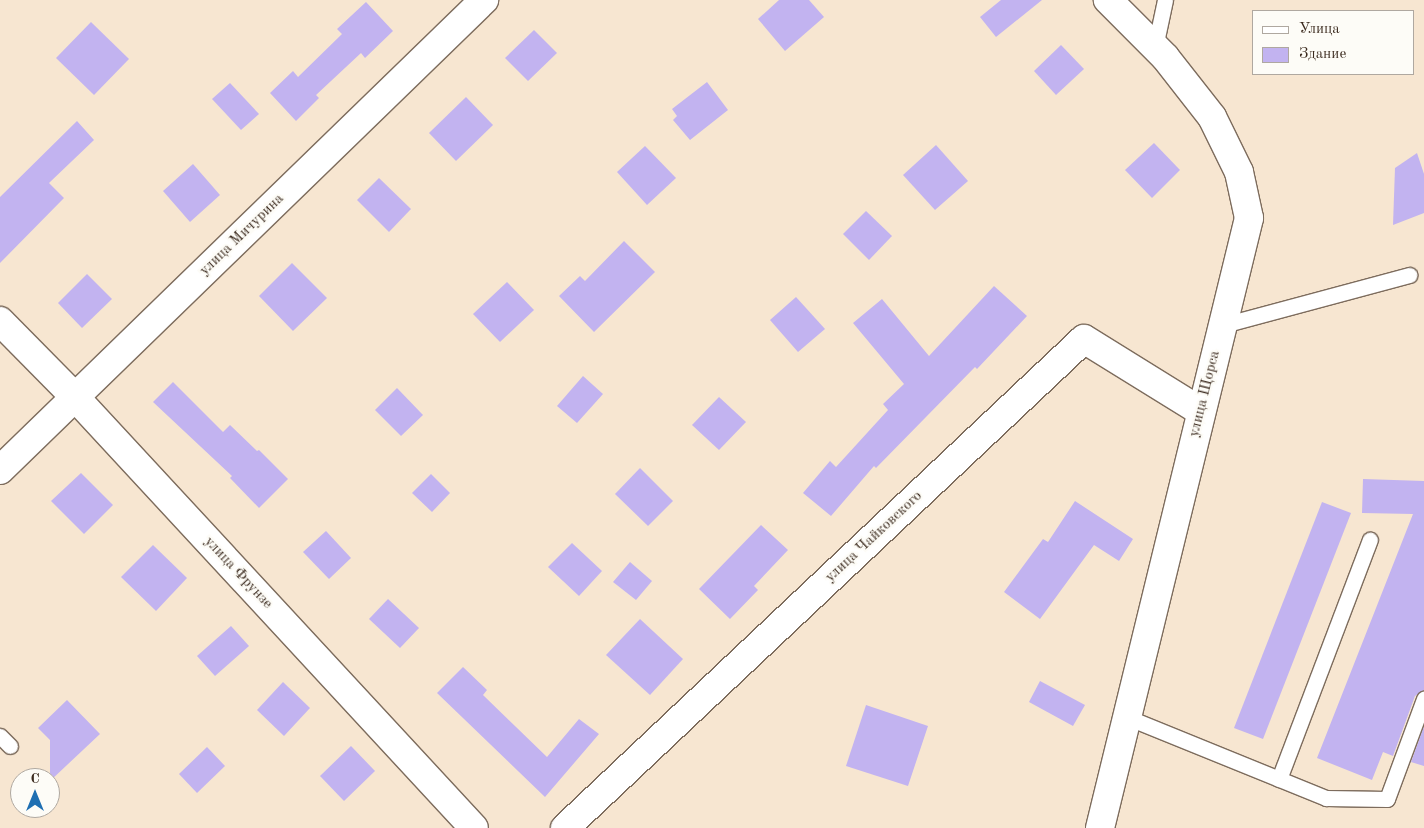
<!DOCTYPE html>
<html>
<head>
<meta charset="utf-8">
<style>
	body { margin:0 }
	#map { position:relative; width:1424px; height:828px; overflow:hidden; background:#f7e6d1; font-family:"Old Standard TT",serif }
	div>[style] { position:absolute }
	.building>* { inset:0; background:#c2b3f0 }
	.roads { filter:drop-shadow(1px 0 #7d6c5d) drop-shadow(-1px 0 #7d6c5d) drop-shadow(0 1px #7d6c5d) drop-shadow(0 -1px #7d6c5d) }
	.service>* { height:15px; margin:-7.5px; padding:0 7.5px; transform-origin:7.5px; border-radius:7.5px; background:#fff }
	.minor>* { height:28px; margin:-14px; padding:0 14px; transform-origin:14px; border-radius:14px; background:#fff }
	span { translate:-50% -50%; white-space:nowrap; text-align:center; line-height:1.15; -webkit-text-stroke:4.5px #fdfcf7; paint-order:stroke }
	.street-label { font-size:15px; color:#3b2a1e }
	.legend { position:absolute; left:1252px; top:10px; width:162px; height:65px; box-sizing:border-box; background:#fdfcf7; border:1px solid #afa8a0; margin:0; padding:6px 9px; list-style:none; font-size:15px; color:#3b2a1e }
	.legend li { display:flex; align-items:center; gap:10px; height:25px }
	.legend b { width:25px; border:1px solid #afa8a0 }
	.north { position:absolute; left:10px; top:768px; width:50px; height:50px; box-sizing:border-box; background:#fdfcf7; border:1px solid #afa8a0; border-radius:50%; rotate:0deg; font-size:14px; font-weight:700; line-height:20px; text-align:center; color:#3b2a1e }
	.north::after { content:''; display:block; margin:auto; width:18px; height:22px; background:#1f6fb2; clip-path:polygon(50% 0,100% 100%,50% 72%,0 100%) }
</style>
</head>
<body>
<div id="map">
	<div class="building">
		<div style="clip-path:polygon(779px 0,809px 0,824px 17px,785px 51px,758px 19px)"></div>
		<div style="clip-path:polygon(1001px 0,1042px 0,996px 37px,980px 17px)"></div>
		<div style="clip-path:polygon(366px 2px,393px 31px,365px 58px,361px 53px,316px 95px,319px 98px,296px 121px,270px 93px,293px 71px,298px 77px,342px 34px,337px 29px)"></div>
		<div style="clip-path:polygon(91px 22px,129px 59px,94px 95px,56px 58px)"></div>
		<div style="clip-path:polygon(534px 30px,557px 53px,528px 81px,505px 58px)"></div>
		<div style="clip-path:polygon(1061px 45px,1084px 69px,1056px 95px,1034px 71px)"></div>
		<div style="clip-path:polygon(707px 82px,728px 110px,690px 140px,673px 120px,677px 116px,672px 109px)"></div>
		<div style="clip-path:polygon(230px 83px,259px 114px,241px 130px,212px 99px)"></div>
		<div style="clip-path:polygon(466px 97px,493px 125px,456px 161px,429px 133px)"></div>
		<div style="clip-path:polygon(77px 121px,94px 140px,49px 183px,64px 198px,0 263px,0 197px)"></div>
		<div style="clip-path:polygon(1154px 143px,1180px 170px,1152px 198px,1125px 170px)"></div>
		<div style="clip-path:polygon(936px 145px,968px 181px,935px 210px,903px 175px)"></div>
		<div style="clip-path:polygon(645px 146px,676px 178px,647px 205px,617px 172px)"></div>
		<div style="clip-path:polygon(1417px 153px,1424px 174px,1424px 213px,1393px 225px,1395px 168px)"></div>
		<div style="clip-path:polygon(193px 164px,220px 195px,190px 222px,163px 191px)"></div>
		<div style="clip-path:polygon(379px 178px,411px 209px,389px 232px,357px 200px)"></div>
		<div style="clip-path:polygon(866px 211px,892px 236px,869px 260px,843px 234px)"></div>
		<div style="clip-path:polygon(624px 241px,655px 272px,594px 332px,559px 296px,580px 276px,585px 281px)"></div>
		<div style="clip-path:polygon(292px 263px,327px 298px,293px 331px,259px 296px)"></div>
		<div style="clip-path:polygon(87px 274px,112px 299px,82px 328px,58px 303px)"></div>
		<div style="clip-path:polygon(507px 282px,534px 310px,500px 342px,473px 314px)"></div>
		<div style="clip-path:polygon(994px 286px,1027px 316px,977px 369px,975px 367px,876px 468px,874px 466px,831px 516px,803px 493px,830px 461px,836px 467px,888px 410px,883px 404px,904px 384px,853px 323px,882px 299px,929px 356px)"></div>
		<div style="clip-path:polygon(796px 297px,825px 329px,798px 352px,770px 320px)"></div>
		<div style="clip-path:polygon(583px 376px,603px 394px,577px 423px,557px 406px)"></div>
		<div style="clip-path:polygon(173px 382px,223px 432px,230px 425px,257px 451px,259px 450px,288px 479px,259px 508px,230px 478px,232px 476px,153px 402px)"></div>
		<div style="clip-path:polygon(397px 388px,423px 415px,401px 436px,375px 410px)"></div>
		<div style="clip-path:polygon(719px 397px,746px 422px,719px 450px,692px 425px)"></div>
		<div style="clip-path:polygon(640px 468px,673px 501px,648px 526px,615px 494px)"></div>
		<div style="clip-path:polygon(81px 473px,113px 505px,84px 534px,51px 501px)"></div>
		<div style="clip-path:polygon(431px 474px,450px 493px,432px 512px,412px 493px)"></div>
		<div style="clip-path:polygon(1363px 479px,1424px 481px,1424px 690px,1415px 696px,1393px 756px,1383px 752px,1372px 780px,1317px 758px,1413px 514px,1362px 513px)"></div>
		<div style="clip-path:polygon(1075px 501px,1133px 539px,1119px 561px,1094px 545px,1040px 619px,1004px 592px,1043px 539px,1048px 542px)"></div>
		<div style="clip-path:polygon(1322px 502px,1351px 513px,1263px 739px,1234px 728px)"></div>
		<div style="clip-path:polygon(761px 525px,788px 550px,754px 586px,758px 590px,730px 619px,699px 589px)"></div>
		<div style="clip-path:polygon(326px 531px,351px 558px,329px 579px,303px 552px)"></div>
		<div style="clip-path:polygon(572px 543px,602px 571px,579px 596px,548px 567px)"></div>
		<div style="clip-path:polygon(153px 545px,187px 578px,156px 611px,121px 577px)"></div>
		<div style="clip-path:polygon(630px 562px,652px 581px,636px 600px,613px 582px)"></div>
		<div style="clip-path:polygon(388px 599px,419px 628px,400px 648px,369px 619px)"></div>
		<div style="clip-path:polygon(640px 619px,683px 659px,650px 695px,606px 655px)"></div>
		<div style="clip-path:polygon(231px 626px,249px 646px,215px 676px,197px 656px)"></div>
		<div style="clip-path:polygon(463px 667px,487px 690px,483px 695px,547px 757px,579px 719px,599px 734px,545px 797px,437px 693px)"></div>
		<div style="clip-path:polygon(1040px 681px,1085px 705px,1073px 726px,1029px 702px)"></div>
		<div style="clip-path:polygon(283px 682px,310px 708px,284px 736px,257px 710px)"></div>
		<div style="clip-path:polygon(67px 700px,100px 734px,50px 781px,50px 740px,38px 728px)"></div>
		<div style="clip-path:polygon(866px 705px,928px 726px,908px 786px,846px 766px)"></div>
		<div style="clip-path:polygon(1424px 726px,1424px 766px,1411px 762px)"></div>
		<div style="clip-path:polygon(351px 746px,375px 771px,344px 801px,320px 776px)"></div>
		<div style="clip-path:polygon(207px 747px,225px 766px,197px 793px,179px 774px)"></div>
	</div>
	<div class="roads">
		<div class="service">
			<div style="left:1155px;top:47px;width:48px;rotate:-78deg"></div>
			<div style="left:1223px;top:325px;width:193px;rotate:-15deg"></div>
			<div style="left:1129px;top:718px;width:213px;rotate:22.1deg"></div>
			<div style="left:1326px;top:798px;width:61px;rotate:0.9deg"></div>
			<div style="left:1387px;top:799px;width:107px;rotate:-69.7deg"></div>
			<div style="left:0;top:736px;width:14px;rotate:45deg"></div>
			<div style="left:1279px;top:779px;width:256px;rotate:-69.2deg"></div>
		</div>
		<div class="minor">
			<div style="left:0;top:321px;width:107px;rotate:45.4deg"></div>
			<div style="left:75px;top:397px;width:587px;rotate:47.21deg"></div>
			<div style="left:0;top:470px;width:675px;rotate:-44.16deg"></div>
			<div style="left:565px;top:828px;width:713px;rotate:-43.3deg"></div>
			<div style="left:1084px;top:339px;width:137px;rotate:31.8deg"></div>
			<div style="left:1100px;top:828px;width:628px;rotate:-76.27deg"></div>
			<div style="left:1249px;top:218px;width:47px;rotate:-102.3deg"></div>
			<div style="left:1239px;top:172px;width:61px;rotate:-116.1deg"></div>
			<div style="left:1212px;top:117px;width:76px;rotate:-128.1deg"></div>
			<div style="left:1165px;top:57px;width:81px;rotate:-135deg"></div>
		</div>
	</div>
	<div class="street-label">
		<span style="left:242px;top:235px;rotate:-44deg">улица Мичурина</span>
		<span style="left:1205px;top:394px;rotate:-76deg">улица Щорса</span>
		<span style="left:874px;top:537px;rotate:-43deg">улица Чайковского</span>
		<span style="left:238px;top:573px;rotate:47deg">улица Фрунзе</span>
	</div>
	<ul class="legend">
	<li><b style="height:6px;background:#fff"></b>Улица</li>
	<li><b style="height:14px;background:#c2b3f0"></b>Здание</li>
	</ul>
	<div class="north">С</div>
</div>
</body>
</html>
